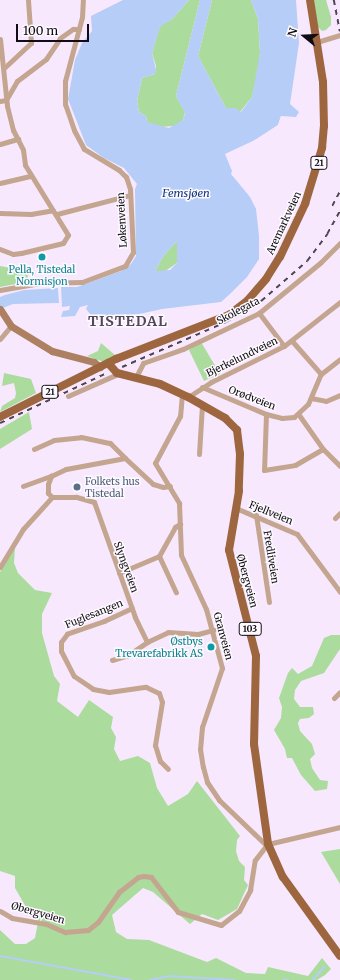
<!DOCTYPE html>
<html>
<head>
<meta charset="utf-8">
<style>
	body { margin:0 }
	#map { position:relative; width:340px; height:980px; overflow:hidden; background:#f7e8fe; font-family:Merriweather,serif }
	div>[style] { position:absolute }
	.green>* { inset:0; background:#abdb9d }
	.water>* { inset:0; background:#b6cdf7 }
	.pier>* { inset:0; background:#f7e8fe }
	.stream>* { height:1.5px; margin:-0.75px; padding:0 0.75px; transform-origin:0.75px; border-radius:0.75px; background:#b6cdf7 }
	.minor>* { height:5px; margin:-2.5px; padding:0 2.5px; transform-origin:2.5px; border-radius:2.5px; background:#c4a590 }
	.secondary>* { height:7px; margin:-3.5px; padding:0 3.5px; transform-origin:3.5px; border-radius:3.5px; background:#ae8062 }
	.primary>* { height:8px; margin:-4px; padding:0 4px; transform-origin:4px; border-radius:4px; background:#9d663f }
	.rail>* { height:1.5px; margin-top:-0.75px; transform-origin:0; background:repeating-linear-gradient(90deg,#4d4550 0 5px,transparent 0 10px) }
	.dots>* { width:11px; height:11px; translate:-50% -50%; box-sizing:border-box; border:2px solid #fdfaff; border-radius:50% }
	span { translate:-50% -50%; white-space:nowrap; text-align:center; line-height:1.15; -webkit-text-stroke:3px #fdfaff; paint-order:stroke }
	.shield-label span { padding:1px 3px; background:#fdfaff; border:1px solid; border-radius:3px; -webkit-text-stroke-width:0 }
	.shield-label { font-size:9px; color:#110c13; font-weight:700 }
	.street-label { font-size:10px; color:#110c13 }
	.culture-label { font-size:10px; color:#0d838f }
	.right { translate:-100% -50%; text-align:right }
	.service-label { font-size:10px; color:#4e5e75 }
	.left { translate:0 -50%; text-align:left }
	.water-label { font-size:11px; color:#0e3480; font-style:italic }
	.district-label { font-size:14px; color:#544759; font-weight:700; letter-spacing:1px }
	.north { position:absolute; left:284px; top:16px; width:40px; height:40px; -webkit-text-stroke:3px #fdfaff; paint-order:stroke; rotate:288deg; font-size:11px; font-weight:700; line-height:16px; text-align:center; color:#110c13 }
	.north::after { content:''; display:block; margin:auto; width:14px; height:18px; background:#110c13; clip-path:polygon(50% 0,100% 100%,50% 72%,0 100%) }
	.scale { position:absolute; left:16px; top:24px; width:73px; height:18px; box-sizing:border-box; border:2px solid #110c13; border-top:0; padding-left:5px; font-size:12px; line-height:14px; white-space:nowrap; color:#110c13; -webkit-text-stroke:3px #fdfaff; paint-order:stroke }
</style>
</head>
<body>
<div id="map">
	<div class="green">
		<div style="clip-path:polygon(189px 0,200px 0,176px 96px,185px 112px,183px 120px,175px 126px,159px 127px,147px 122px,146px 116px,139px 112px,137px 101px,142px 78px,155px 74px,156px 66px,152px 53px,160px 26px,172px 19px)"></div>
		<div style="clip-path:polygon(212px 0,251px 0,258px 19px,260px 53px,258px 71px,252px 97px,240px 112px,235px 108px,226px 108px,198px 56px)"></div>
		<div style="clip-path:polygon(313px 0,326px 0,331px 17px,331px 25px,326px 30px,322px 31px,317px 26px)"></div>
		<div style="clip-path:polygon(177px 241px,177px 263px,164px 272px,155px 271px,164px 255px)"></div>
		<div style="clip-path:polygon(0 266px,22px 270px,27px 273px,28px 277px,21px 283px,0 287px)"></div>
		<div style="clip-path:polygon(201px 342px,220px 374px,204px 381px,189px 350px)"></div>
		<div style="clip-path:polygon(101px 343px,115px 355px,104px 362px,87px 356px,98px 351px)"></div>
		<div style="clip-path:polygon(4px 373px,31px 379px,36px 393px,0 412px,2px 406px,15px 398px,16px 393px,14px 383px,2px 386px)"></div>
		<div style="clip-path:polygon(29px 412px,32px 429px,0 449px,0 429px)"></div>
		<div style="clip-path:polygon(15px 547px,14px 563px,18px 573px,35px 590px,52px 593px,42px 614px,42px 633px,54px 676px,60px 684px,57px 701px,78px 717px,89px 700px,113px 717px,111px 728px,116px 737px,114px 749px,120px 761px,138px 756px,150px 763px,157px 788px,168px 806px,188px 794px,197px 781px,240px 836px,237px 840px,236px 851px,239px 861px,245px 867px,244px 880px,248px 885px,237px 909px,218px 920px,202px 914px,190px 924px,153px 892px,143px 888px,112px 915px,116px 932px,127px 939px,149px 940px,207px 962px,216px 958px,246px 973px,265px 974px,268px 967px,308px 976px,322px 958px,331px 969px,325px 975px,317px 980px,0 980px,0 930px,15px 944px,26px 944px,35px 938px,39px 917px,26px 907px,15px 888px,15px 876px,0 871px,0 572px)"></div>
		<div style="clip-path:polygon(331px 635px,340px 635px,340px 649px,324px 673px,301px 681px,295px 690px,294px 699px,300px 707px,313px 707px,314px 714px,309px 718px,300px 719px,298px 723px,300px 731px,312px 744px,315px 754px,310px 759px,312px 768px,320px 780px,328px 781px,327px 789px,315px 791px,301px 775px,292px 758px,287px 758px,285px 749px,274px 730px,281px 718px,282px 707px,279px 698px,288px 673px,292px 668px,298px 674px,312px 666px,324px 638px)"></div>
		<div style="clip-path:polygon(340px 849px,340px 884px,321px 852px)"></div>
	</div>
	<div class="water">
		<div style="clip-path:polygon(evenodd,123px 0,189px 0,172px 19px,160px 27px,152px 53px,156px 70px,155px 74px,142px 78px,137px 101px,139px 112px,146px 116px,147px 122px,169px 128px,183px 120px,185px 113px,176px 96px,200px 0,212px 0,198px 56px,226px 108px,235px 108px,241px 112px,252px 97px,260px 53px,258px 19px,251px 0,296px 0,299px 43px,290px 104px,299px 112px,296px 117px,281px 116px,278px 125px,259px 138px,225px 154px,232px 171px,231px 174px,250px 197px,256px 209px,259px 236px,259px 259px,247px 277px,231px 293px,221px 302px,162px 309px,126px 317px,98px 317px,95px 320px,86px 309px,88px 305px,80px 307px,75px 316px,61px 317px,63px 311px,69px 310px,70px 306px,62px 307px,61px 287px,77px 287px,121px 271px,131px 264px,136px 256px,135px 189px,137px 184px,124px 168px,104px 158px,86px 145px,68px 99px,75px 60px,82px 43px,92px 31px,91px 16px,123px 0,177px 241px,177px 263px,170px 270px,155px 271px,164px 255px,177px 241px)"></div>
		<div style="clip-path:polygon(58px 288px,59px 303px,13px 304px,0 309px,0 297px,5px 295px,24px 290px)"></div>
	</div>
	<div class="pier">
		<div style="clip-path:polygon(281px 116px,283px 117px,280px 126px,260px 140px,241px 149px,278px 125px)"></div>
	</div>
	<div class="stream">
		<div style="left:0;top:956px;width:134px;rotate:10.3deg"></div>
		<div style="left:150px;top:980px;width:20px;rotate:-11deg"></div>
		<div style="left:170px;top:976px;width:64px;rotate:3.6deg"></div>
		<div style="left:283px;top:980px;width:5px"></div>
		<div style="left:313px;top:980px;width:17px;rotate:-50deg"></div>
	</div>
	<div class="minor">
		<div style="left:0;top:39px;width:67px;rotate:84deg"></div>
		<div style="left:7px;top:106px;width:25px;rotate:76deg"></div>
		<div style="left:13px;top:130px;width:22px;rotate:63deg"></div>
		<div style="left:23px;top:150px;width:15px;rotate:82deg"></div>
		<div style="left:25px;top:165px;width:82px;rotate:58.4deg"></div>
		<div style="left:68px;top:235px;width:9px;rotate:122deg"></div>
		<div style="left:63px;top:243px;width:43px;rotate:166.6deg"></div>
		<div style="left:21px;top:253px;width:8px;rotate:173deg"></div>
		<div style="left:13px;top:254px;width:14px;rotate:-159deg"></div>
		<div style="left:317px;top:42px;width:24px;rotate:-17deg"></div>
		<div style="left:4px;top:68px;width:37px;rotate:-43deg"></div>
		<div style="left:31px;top:43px;width:43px;rotate:-94deg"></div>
		<div style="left:0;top:101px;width:6px;rotate:-9deg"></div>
		<div style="left:6px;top:100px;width:22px;rotate:-60deg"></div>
		<div style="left:17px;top:81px;width:36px;rotate:-37deg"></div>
		<div style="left:46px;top:59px;width:25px;rotate:-56deg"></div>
		<div style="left:60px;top:38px;width:16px;rotate:-35deg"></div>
		<div style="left:73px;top:29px;width:6px"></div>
		<div style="left:0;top:144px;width:19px;rotate:-16deg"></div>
		<div style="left:0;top:183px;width:32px;rotate:-13deg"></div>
		<div style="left:0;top:213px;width:31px;rotate:2deg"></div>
		<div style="left:31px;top:214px;width:22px;rotate:-10deg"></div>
		<div style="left:57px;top:214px;width:75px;rotate:-14.6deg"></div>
		<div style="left:0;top:290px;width:39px;rotate:-10deg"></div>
		<div style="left:38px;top:283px;width:44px;rotate:-1.3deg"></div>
		<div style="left:82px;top:282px;width:46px;rotate:-20.4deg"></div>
		<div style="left:125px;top:266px;width:16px;rotate:-60deg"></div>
		<div style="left:133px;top:252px;width:63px;rotate:-92.7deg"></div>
		<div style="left:130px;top:189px;width:13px;rotate:-108deg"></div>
		<div style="left:126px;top:177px;width:10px;rotate:-135deg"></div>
		<div style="left:119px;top:170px;width:41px;rotate:-149deg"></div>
		<div style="left:84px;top:149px;width:21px;rotate:-118deg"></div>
		<div style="left:74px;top:130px;width:28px;rotate:-109deg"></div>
		<div style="left:65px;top:104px;width:23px;rotate:-90deg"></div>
		<div style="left:65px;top:81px;width:66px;rotate:-75.1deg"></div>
		<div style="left:82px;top:17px;width:17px;rotate:-87deg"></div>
		<div style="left:259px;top:313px;width:41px;rotate:52.9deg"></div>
		<div style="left:0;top:339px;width:17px;rotate:-50deg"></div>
		<div style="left:292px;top:341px;width:44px;rotate:48.7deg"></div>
		<div style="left:136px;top:377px;width:16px;rotate:-63deg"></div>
		<div style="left:143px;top:363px;width:42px;rotate:-19.3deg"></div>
		<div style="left:183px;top:349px;width:84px;rotate:-25.3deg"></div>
		<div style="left:259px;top:313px;width:80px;rotate:-39.4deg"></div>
		<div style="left:321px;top:262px;width:27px;rotate:-45deg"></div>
		<div style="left:202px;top:387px;width:69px;rotate:22.9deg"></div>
		<div style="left:266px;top:414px;width:16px;rotate:14deg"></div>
		<div style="left:282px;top:418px;width:12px;rotate:-5deg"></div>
		<div style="left:294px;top:417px;width:19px;rotate:-43deg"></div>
		<div style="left:308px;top:404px;width:33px;rotate:-67deg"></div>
		<div style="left:321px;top:374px;width:24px;rotate:-38deg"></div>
		<div style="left:182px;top:394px;width:22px;rotate:95deg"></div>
		<div style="left:180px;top:416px;width:53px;rotate:118deg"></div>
		<div style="left:155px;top:463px;width:47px;rotate:59deg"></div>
		<div style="left:179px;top:503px;width:52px;rotate:87.8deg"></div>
		<div style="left:181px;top:555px;width:60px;rotate:65.2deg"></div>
		<div style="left:206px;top:609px;width:61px;rotate:74.8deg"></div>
		<div style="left:222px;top:668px;width:62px;rotate:108.7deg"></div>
		<div style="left:202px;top:727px;width:22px;rotate:95deg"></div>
		<div style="left:200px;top:749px;width:18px;rotate:81deg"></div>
		<div style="left:203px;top:767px;width:16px;rotate:75deg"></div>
		<div style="left:207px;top:782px;width:22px;rotate:56deg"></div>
		<div style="left:219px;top:800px;width:69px;rotate:43.8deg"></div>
		<div style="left:68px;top:396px;width:57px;rotate:-23.9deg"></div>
		<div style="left:188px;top:397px;width:27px;rotate:-33deg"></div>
		<div style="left:211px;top:382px;width:81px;rotate:-26.3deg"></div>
		<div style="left:284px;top:346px;width:71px;rotate:-38.2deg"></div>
		<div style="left:311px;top:398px;width:15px;rotate:11deg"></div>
		<div style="left:326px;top:401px;width:15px;rotate:-23deg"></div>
		<div style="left:266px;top:414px;width:56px;rotate:92deg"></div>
		<div style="left:264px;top:470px;width:31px;rotate:-9deg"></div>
		<div style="left:295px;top:465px;width:32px;rotate:-30deg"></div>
		<div style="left:299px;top:415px;width:42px;rotate:54.8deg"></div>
		<div style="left:323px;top:449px;width:24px;rotate:45deg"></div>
		<div style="left:34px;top:449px;width:22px;rotate:-24deg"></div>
		<div style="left:54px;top:440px;width:27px;rotate:-6deg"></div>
		<div style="left:81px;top:437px;width:30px;rotate:12deg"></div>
		<div style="left:110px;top:443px;width:21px;rotate:45deg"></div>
		<div style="left:199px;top:454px;width:49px;rotate:-86.5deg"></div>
		<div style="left:23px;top:486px;width:30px;rotate:-20deg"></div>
		<div style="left:238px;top:509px;width:64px;rotate:23deg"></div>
		<div style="left:297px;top:534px;width:72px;rotate:53.4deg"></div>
		<div style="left:256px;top:515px;width:88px;rotate:81.5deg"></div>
		<div style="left:335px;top:518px;width:7px;rotate:-45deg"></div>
		<div style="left:159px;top:556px;width:40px;rotate:65deg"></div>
		<div style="left:0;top:567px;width:44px;rotate:-58.8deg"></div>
		<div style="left:23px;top:529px;width:43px;rotate:-47.8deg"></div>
		<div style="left:119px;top:573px;width:43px;rotate:-23deg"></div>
		<div style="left:159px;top:556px;width:33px;rotate:-61deg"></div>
		<div style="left:175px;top:527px;width:6px;rotate:-31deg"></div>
		<div style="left:132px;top:608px;width:31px;rotate:155deg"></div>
		<div style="left:104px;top:621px;width:39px;rotate:161deg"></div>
		<div style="left:67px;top:634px;width:10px;rotate:127deg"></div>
		<div style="left:61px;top:642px;width:9px;rotate:90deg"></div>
		<div style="left:61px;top:651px;width:28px;rotate:63deg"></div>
		<div style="left:74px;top:676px;width:23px;rotate:34deg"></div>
		<div style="left:93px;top:689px;width:16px;rotate:11deg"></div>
		<div style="left:109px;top:692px;width:37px;rotate:-8deg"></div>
		<div style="left:146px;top:687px;width:14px;rotate:25deg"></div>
		<div style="left:159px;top:693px;width:9px;rotate:72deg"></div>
		<div style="left:162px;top:702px;width:44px;rotate:99.2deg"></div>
		<div style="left:155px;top:745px;width:17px;rotate:73deg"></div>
		<div style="left:160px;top:761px;width:11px;rotate:45deg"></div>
		<div style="left:147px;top:642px;width:28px;rotate:-116deg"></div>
		<div style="left:135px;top:617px;width:122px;rotate:-109.6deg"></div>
		<div style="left:94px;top:502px;width:19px;rotate:-164deg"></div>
		<div style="left:76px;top:497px;width:24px;rotate:180deg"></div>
		<div style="left:52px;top:497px;width:6px;rotate:-135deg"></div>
		<div style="left:48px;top:493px;width:9px;rotate:-90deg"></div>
		<div style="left:48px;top:484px;width:9px;rotate:-69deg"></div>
		<div style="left:51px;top:476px;width:17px;rotate:-25deg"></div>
		<div style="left:66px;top:469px;width:60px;rotate:-10.6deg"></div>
		<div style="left:125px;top:458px;width:38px;rotate:43deg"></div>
		<div style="left:153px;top:484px;width:10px;rotate:17deg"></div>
		<div style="left:163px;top:487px;width:7px;rotate:-8deg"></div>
		<div style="left:112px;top:660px;width:17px;rotate:-17deg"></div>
		<div style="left:128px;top:655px;width:23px;rotate:-34deg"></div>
		<div style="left:147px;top:642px;width:23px;rotate:-25deg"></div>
		<div style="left:168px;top:632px;width:30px;rotate:4deg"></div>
		<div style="left:198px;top:634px;width:16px;rotate:-15deg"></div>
		<div style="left:334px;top:698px;width:8px;rotate:-45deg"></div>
		<div style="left:268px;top:844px;width:74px;rotate:-13.3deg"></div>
		<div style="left:0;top:911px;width:14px;rotate:30deg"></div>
		<div style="left:12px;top:918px;width:35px;rotate:10deg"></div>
		<div style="left:46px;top:924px;width:21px;rotate:23deg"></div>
		<div style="left:65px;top:932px;width:23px;rotate:-5deg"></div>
		<div style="left:88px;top:930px;width:13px;rotate:-39deg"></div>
		<div style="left:98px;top:922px;width:37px;rotate:-55deg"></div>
		<div style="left:119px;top:892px;width:24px;rotate:-38deg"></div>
		<div style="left:138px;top:877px;width:6px;rotate:-9deg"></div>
		<div style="left:144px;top:876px;width:7px;rotate:8deg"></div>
		<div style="left:151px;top:877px;width:44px;rotate:52.4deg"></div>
		<div style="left:178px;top:912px;width:45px;rotate:16.8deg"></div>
		<div style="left:221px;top:925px;width:23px;rotate:-38deg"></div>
		<div style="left:239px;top:911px;width:24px;rotate:-62deg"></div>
		<div style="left:250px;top:890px;width:30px;rotate:-81deg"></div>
		<div style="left:255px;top:860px;width:16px;rotate:-52deg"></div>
	</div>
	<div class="secondary">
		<div style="left:0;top:309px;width:20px;rotate:57deg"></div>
		<div style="left:11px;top:326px;width:48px;rotate:31.4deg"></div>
		<div style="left:52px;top:351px;width:43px;rotate:14.7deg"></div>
		<div style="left:94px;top:362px;width:8px;rotate:40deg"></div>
	</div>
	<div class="primary">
		<div style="left:108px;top:363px;width:13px;rotate:48deg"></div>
		<div style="left:117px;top:373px;width:44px;rotate:14.3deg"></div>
		<div style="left:160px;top:384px;width:31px;rotate:25deg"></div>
		<div style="left:188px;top:397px;width:43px;rotate:29.6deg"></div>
		<div style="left:225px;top:418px;width:17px;rotate:45deg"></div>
		<div style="left:237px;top:430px;width:24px;rotate:83deg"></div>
		<div style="left:240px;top:454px;width:37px;rotate:92deg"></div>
		<div style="left:239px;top:491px;width:60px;rotate:99.6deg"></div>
		<div style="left:229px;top:550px;width:109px;rotate:75.7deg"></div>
		<div style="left:256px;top:656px;width:88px;rotate:91.3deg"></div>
		<div style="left:254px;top:744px;width:101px;rotate:82deg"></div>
		<div style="left:268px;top:844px;width:36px;rotate:66deg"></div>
		<div style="left:283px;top:877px;width:97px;rotate:54.2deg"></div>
		<div style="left:0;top:417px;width:130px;rotate:-26.6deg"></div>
		<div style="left:116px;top:359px;width:121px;rotate:-21.3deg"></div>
		<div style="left:229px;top:315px;width:23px;rotate:-38deg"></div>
		<div style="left:247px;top:301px;width:29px;rotate:-49deg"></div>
		<div style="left:266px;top:279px;width:26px;rotate:-58deg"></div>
		<div style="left:280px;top:257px;width:59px;rotate:-64.7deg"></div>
		<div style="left:305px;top:204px;width:59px;rotate:-73.1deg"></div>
		<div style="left:322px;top:148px;width:22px;rotate:-85deg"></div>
		<div style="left:324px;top:126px;width:44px;rotate:-91.3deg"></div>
		<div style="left:323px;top:82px;width:83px;rotate:-99deg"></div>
	</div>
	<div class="rail">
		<div style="left:334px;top:0;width:32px;rotate:79deg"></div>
		<div style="left:332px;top:206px;width:17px;rotate:-62deg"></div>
		<div style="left:122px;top:367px;width:113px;rotate:-23.4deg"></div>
		<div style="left:226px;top:322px;width:41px;rotate:-31deg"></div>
		<div style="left:261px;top:301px;width:61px;rotate:-41deg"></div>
		<div style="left:307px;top:261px;width:34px;rotate:-53deg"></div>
		<div style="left:327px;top:234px;width:26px;rotate:-61deg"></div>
		<div style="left:0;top:423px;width:120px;rotate:-25.1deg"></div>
	</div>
	<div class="dots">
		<div style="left:42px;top:257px;background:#0f9aa8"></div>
		<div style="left:77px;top:487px;background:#5c6f8a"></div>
		<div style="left:211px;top:647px;background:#0f9aa8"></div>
	</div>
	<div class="shield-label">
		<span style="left:319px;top:163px">21</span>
		<span style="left:50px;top:392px">21</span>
		<span style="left:250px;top:629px">103</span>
	</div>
	<div class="street-label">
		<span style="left:122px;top:220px;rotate:-93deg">Løkenveien</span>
		<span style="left:284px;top:223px;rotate:-65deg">Aremarkveien</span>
		<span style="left:238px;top:311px;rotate:-28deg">Skolegata</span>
		<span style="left:242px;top:357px;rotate:-26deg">Bjerkelundveien</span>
		<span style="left:252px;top:398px;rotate:21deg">Orødveien</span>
		<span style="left:271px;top:513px;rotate:22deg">Fjellveien</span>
		<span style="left:271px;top:557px;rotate:81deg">Fredliveien</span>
		<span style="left:126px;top:567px;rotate:70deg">Slyngveien</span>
		<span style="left:247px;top:581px;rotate:75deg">Øbergveien</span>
		<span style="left:94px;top:614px;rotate:-22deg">Fuglesangen</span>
		<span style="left:223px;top:636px;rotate:75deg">Granveien</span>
		<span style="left:38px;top:913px;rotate:16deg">Øbergveien</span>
	</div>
	<div class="culture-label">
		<span style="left:42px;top:275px">Pella, Tistedal<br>Normisjon</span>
		<span class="right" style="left:203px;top:647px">Østbys<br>Trevarefabrikk AS</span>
	</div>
	<div class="service-label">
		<span class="left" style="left:85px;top:487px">Folkets hus<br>Tistedal</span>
	</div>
	<div class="water-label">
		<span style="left:186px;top:193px">Femsjøen</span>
	</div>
	<div class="district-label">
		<span style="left:128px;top:321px">TISTEDAL</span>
	</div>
	<div class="north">N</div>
	<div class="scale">100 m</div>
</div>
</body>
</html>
